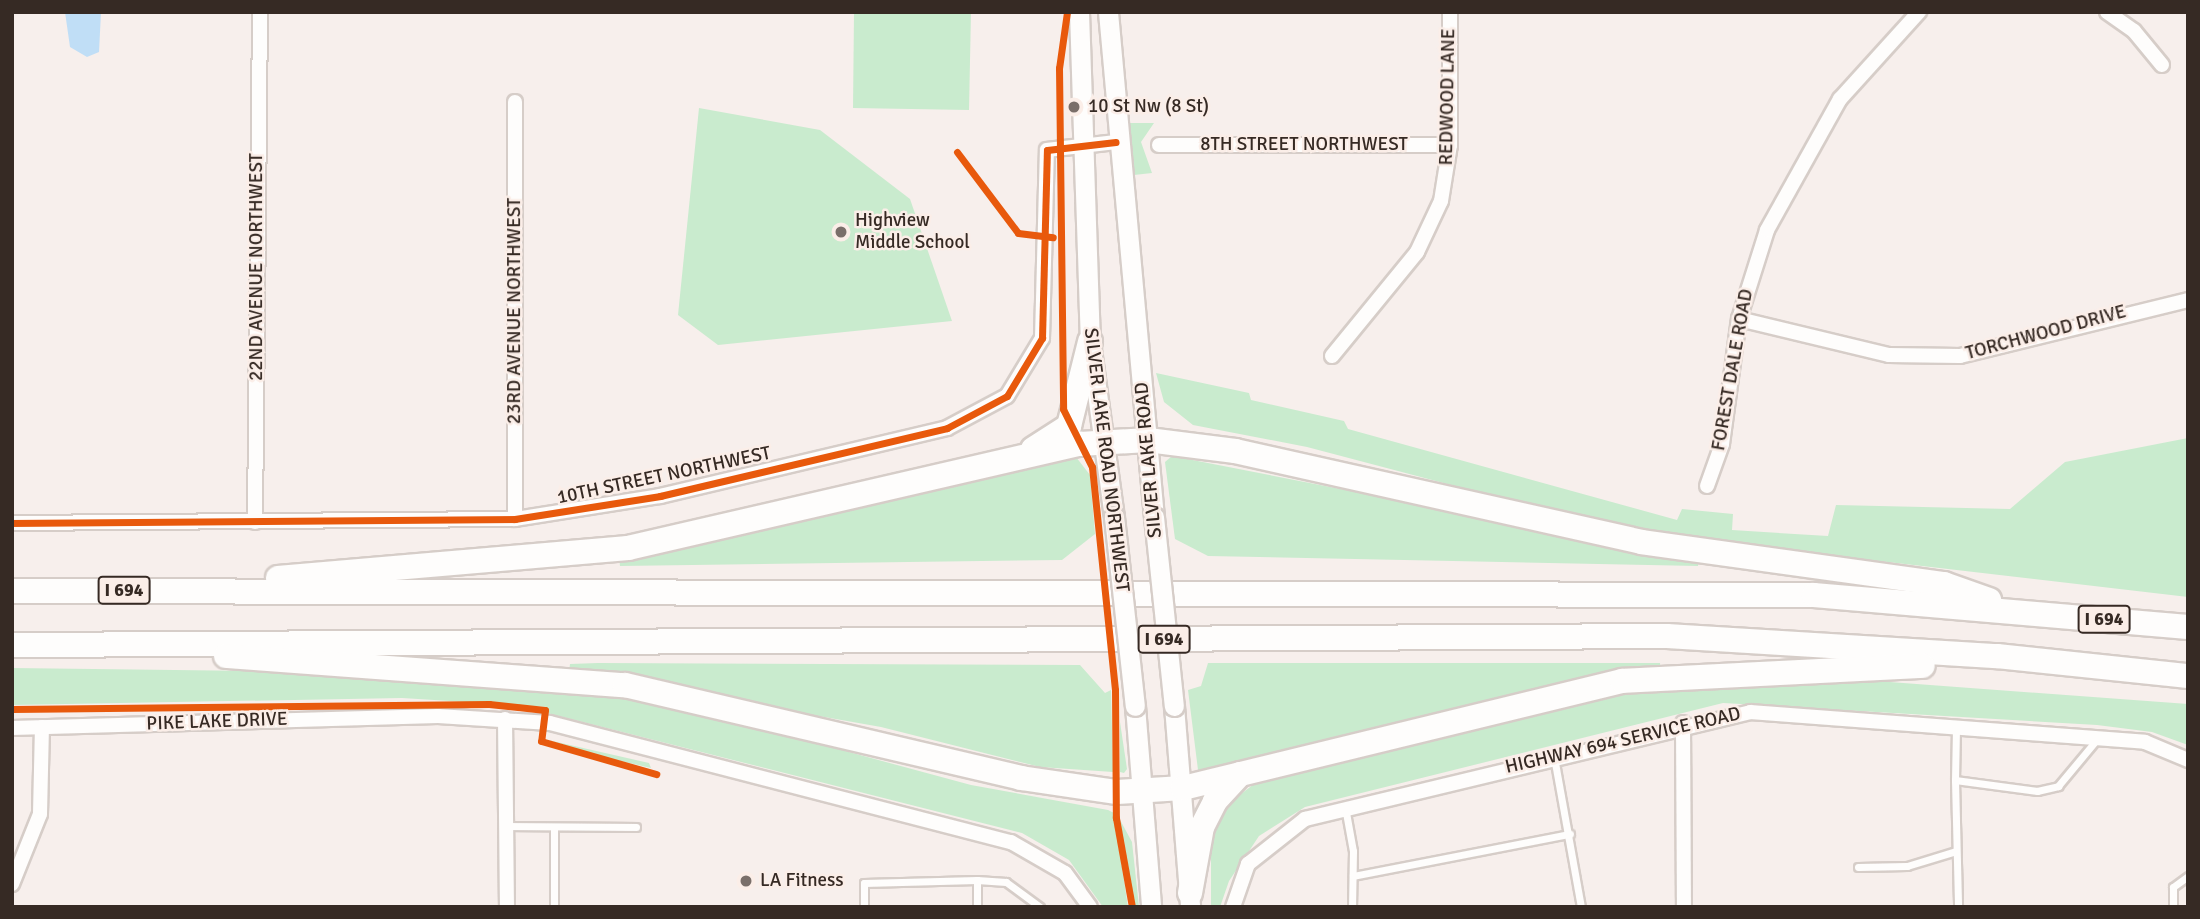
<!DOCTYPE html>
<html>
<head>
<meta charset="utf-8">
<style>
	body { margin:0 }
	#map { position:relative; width:2200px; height:919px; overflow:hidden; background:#f7efec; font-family:Signika,sans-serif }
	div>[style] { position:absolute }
	.green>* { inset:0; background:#c9ebce }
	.water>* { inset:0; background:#c0def6 }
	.roads { filter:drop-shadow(2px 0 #d6cdc8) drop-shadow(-2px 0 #d6cdc8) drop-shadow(0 2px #d6cdc8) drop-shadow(0 -2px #d6cdc8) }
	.service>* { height:7px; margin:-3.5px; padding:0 3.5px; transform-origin:3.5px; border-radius:3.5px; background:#fefdfc }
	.minor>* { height:14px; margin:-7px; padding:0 7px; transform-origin:7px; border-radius:7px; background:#fefdfc }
	.secondary>* { height:19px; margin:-9.5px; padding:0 9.5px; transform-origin:9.5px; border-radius:9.5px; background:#fefdfc }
	.motorway>* { height:24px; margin:-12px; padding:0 12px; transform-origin:12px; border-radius:12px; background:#fefdfc }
	.bridges { filter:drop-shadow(2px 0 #d6cdc8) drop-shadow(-2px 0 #d6cdc8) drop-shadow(0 2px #d6cdc8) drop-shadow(0 -2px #d6cdc8) }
	.secondary-bridge>* { height:19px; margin:-9.5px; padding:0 9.5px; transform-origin:9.5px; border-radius:9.5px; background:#fefdfc }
	.cycleway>* { height:7px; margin:-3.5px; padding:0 3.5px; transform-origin:3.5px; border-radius:3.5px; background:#e8590c }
	.dots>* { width:19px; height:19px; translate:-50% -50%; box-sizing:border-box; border:4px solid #fbeee8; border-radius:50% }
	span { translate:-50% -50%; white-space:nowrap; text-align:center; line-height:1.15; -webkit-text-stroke:5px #fbeee8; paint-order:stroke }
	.shield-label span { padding:2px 5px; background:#fbeee8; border:2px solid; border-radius:5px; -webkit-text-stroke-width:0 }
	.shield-label { font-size:18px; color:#362a24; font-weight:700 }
	.street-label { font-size:19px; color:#362a24 }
	.poi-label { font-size:19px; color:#362a24 }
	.left { translate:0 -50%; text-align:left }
	.frame { position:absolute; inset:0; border:14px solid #362a24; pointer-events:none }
</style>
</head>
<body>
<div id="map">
	<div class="green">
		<div style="clip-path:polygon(854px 12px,971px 12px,969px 110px,853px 108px)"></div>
		<div style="clip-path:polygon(699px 108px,820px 130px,910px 199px,952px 321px,718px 345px,678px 315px)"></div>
		<div style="clip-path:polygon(1129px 123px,1154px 123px,1141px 142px,1152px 173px,1134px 175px)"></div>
		<div style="clip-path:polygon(1156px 373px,1249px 393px,1251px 400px,1344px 421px,1348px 429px,1677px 520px,1682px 509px,1733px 514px,1732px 530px,1828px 536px,1836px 505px,2010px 509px,2065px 462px,2188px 438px,2188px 597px,1630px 532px,1307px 447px,1193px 425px,1164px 402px)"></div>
		<div style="clip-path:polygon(1172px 456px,1699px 559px,1698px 566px,1208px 556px,1175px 539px,1165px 462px)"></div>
		<div style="clip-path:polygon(1076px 457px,1090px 475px,1095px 534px,1062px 560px,620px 566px,619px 557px)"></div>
		<div style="clip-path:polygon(598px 663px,1080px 665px,1105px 693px,1111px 690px,1113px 772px,1040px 767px,881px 727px,569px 672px,570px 664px)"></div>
		<div style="clip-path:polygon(1208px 663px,1660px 663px,1661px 672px,1206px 772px,1198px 770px,1188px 690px,1201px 686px)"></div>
		<div style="clip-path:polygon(12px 668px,256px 671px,577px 688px,686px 708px,971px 785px,1108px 810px,1114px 813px,1128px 907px,1103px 907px,1069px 860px,1022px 833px,547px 713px,547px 707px,402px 698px,12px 705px)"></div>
		<div style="clip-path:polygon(1863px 680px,2188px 704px,2188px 745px,2152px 732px,2097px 725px,1723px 703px,1305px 807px,1259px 836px,1229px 881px,1220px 907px,1211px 907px,1211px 836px,1220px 810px,1254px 784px,1623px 695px,1722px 682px)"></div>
		<div style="clip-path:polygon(1120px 722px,1127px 769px,1124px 773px,1120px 772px)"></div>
		<div style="clip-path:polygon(548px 740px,649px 763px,651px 768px,603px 757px)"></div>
		<div style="clip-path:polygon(1119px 818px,1132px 842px,1139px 907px,1135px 907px)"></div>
	</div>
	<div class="water">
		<div style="clip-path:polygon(65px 12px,101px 12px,99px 52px,87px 57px,70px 47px)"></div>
	</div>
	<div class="roads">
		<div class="service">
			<div style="left:1956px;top:728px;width:52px;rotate:91.1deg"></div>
			<div style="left:1955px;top:780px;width:83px;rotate:7.6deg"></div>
			<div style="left:2037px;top:791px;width:22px;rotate:-13deg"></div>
			<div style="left:2058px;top:786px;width:62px;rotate:-50.2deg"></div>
			<div style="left:1554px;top:757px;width:152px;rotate:79.8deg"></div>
			<div style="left:1955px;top:780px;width:127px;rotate:88.6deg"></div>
			<div style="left:1345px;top:807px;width:45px;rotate:79.7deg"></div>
			<div style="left:1353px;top:851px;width:56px;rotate:91deg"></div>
			<div style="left:506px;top:826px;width:130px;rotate:0.4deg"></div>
			<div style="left:1858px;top:867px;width:49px;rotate:-1.2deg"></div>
			<div style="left:1907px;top:866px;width:51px;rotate:-17deg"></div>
			<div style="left:1353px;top:876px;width:221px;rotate:-11deg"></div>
			<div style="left:977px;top:880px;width:29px;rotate:4deg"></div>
			<div style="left:1006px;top:882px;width:42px;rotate:36.3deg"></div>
			<div style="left:554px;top:907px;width:80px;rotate:-90deg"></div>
			<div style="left:864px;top:907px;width:24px;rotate:-90deg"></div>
			<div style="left:864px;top:883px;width:113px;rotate:-1.5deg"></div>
			<div style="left:977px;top:880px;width:27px;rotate:90deg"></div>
			<div style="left:2173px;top:907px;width:20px;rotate:-90deg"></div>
			<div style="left:2173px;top:887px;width:19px;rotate:-36deg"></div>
		</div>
		<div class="minor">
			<div style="left:2107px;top:12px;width:33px;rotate:35deg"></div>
			<div style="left:2134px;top:31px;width:44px;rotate:50.5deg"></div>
			<div style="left:515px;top:102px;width:417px;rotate:90deg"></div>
			<div style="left:1159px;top:145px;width:291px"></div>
			<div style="left:1739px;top:319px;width:154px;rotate:13.5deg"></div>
			<div style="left:1889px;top:355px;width:71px;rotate:0.8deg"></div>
			<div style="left:1960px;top:356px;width:235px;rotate:-13.8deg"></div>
			<div style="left:1332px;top:356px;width:134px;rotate:-50.7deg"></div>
			<div style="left:1417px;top:252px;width:56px;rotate:-64.8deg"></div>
			<div style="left:1441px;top:201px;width:57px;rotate:-80.9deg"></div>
			<div style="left:1450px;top:145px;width:133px;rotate:-90deg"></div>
			<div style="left:1707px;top:486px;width:45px;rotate:-70.3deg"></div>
			<div style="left:1722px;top:444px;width:126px;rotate:-82.3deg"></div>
			<div style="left:1739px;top:319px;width:93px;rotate:-72.5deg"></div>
			<div style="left:1767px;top:230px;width:150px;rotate:-60.9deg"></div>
			<div style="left:1840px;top:99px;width:118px;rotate:-47.8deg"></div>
			<div style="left:255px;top:522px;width:510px;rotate:-89.44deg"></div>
			<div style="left:12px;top:523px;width:503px;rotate:-0.46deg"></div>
			<div style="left:515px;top:519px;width:147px;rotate:-9deg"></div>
			<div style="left:660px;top:496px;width:295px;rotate:-13.3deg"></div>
			<div style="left:947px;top:428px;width:68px;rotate:-28.1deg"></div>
			<div style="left:1007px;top:396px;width:68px;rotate:-58.9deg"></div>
			<div style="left:1042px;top:338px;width:188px;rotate:-88.5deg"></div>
			<div style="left:1047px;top:150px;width:69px;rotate:-6.6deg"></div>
			<div style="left:505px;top:719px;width:188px;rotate:89.4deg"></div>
			<div style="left:1683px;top:723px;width:184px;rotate:89.7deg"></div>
			<div style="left:12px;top:728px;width:426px;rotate:-1.6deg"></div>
			<div style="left:438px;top:716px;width:112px;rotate:3.6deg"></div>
			<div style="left:550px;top:723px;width:476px;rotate:14.5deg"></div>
			<div style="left:1011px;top:842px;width:62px;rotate:29.9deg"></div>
			<div style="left:1065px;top:873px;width:42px;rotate:53.7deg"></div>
			<div style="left:12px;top:884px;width:75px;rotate:-68.2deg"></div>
			<div style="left:40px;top:814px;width:87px;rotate:-88.7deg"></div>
			<div style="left:1233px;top:907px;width:46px;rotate:-70.8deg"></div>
			<div style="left:1248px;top:864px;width:73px;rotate:-38.3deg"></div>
			<div style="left:1305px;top:819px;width:458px;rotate:-13.5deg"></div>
			<div style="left:1750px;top:712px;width:396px;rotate:4.3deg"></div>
			<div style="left:2145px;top:742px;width:47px;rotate:22.7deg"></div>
		</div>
		<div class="secondary">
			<div style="left:1079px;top:12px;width:330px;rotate:88.1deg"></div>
			<div style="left:1090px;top:342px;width:177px;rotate:82.2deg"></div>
			<div style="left:1108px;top:12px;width:507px;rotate:84.8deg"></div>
			<div style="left:1135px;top:706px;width:202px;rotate:85.4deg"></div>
			<div style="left:1174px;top:706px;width:202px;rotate:85.4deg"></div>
		</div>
		<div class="motorway">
			<div style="left:1033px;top:449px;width:43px;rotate:-32.6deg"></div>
			<div style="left:1069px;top:426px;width:87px;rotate:-76deg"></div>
			<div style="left:278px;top:578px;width:351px;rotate:-4.9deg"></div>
			<div style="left:628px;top:548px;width:464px;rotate:-13deg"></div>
			<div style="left:1080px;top:444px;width:68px;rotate:-3.4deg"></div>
			<div style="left:1148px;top:440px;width:88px;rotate:7.2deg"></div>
			<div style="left:1235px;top:451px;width:416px;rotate:12.6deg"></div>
			<div style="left:1641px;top:542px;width:306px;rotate:7.9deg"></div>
			<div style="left:1944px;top:584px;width:48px;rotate:19.6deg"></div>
			<div style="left:12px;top:591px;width:1802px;rotate:0.13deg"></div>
			<div style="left:1814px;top:595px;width:375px;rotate:4.9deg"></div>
			<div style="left:12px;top:645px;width:1655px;rotate:-0.31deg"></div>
			<div style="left:1667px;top:636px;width:331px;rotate:3.5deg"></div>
			<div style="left:1997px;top:656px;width:192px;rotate:6deg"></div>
			<div style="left:226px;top:656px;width:400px;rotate:4.2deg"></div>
			<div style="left:625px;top:685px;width:407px;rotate:13.2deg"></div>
			<div style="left:1021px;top:778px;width:97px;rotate:8.3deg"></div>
			<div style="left:1117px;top:792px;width:66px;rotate:-3.5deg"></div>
			<div style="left:1183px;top:788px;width:452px;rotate:-13.7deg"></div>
			<div style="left:1622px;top:681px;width:301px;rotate:-2.9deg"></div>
			<div style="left:1190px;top:893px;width:67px;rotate:-79.7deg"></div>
			<div style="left:1202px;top:827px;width:29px;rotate:-63deg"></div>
			<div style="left:1215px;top:801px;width:37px;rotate:-47deg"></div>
		</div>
	</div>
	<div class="bridges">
		<div class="secondary-bridge">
			<div style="left:1114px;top:517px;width:190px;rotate:83.7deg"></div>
			<div style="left:1154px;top:517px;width:190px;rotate:84deg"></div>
		</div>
	</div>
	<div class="cycleway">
		<div style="left:1067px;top:12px;width:57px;rotate:98.1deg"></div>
		<div style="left:1059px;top:68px;width:341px;rotate:89.3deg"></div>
		<div style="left:1063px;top:409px;width:65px;rotate:63.4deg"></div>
		<div style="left:1092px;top:467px;width:224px;rotate:84.1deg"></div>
		<div style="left:1115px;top:690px;width:128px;rotate:89.6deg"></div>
		<div style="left:1116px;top:818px;width:90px;rotate:79.8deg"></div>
		<div style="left:957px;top:152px;width:101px;rotate:53deg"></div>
		<div style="left:1018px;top:233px;width:35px;rotate:7deg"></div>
		<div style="left:12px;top:523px;width:503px;rotate:-0.46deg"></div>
		<div style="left:515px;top:519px;width:147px;rotate:-9deg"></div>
		<div style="left:660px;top:496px;width:295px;rotate:-13.3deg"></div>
		<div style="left:947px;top:428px;width:68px;rotate:-28.1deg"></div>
		<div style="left:1007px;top:396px;width:68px;rotate:-58.9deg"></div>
		<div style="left:1042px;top:338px;width:188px;rotate:-88.5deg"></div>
		<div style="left:1047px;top:150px;width:69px;rotate:-6.6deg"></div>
		<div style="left:12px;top:709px;width:477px;rotate:-0.6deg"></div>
		<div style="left:489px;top:704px;width:56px;rotate:6.1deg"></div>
		<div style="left:545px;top:710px;width:31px;rotate:97deg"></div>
		<div style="left:541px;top:741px;width:120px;rotate:16deg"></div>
	</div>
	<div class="dots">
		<div style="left:1074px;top:107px;background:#7a6f6a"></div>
		<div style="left:841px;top:232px;background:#7a6f6a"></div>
		<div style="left:746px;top:881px;background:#7a6f6a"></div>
	</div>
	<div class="shield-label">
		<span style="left:124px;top:590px">I 694</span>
		<span style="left:2104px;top:619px">I 694</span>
		<span style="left:1164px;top:639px">I 694</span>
	</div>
	<div class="street-label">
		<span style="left:1448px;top:97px;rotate:-89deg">REDWOOD LANE</span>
		<span style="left:1304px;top:145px">8TH STREET NORTHWEST</span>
		<span style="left:257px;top:267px;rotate:-90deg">22ND AVENUE NORTHWEST</span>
		<span style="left:515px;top:311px;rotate:-90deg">23RD AVENUE NORTHWEST</span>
		<span style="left:2046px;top:333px;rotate:-15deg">TORCHWOOD DRIVE</span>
		<span style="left:1733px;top:370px;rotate:-80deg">FOREST DALE ROAD</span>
		<span style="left:1106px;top:460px;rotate:83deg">SILVER LAKE ROAD NORTHWEST</span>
		<span style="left:1149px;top:460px;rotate:-95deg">SILVER LAKE ROAD</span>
		<span style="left:664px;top:476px;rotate:-12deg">10TH STREET NORTHWEST</span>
		<span style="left:217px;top:722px;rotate:-2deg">PIKE LAKE DRIVE</span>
		<span style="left:1623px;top:741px;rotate:-13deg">HIGHWAY 694 SERVICE ROAD</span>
	</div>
	<div class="poi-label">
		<span class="left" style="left:1088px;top:107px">10 St Nw (8 St)</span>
		<span class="left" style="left:855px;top:232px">Highview<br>Middle School</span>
		<span class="left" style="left:760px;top:881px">LA Fitness</span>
	</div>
	<div class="frame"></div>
</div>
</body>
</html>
